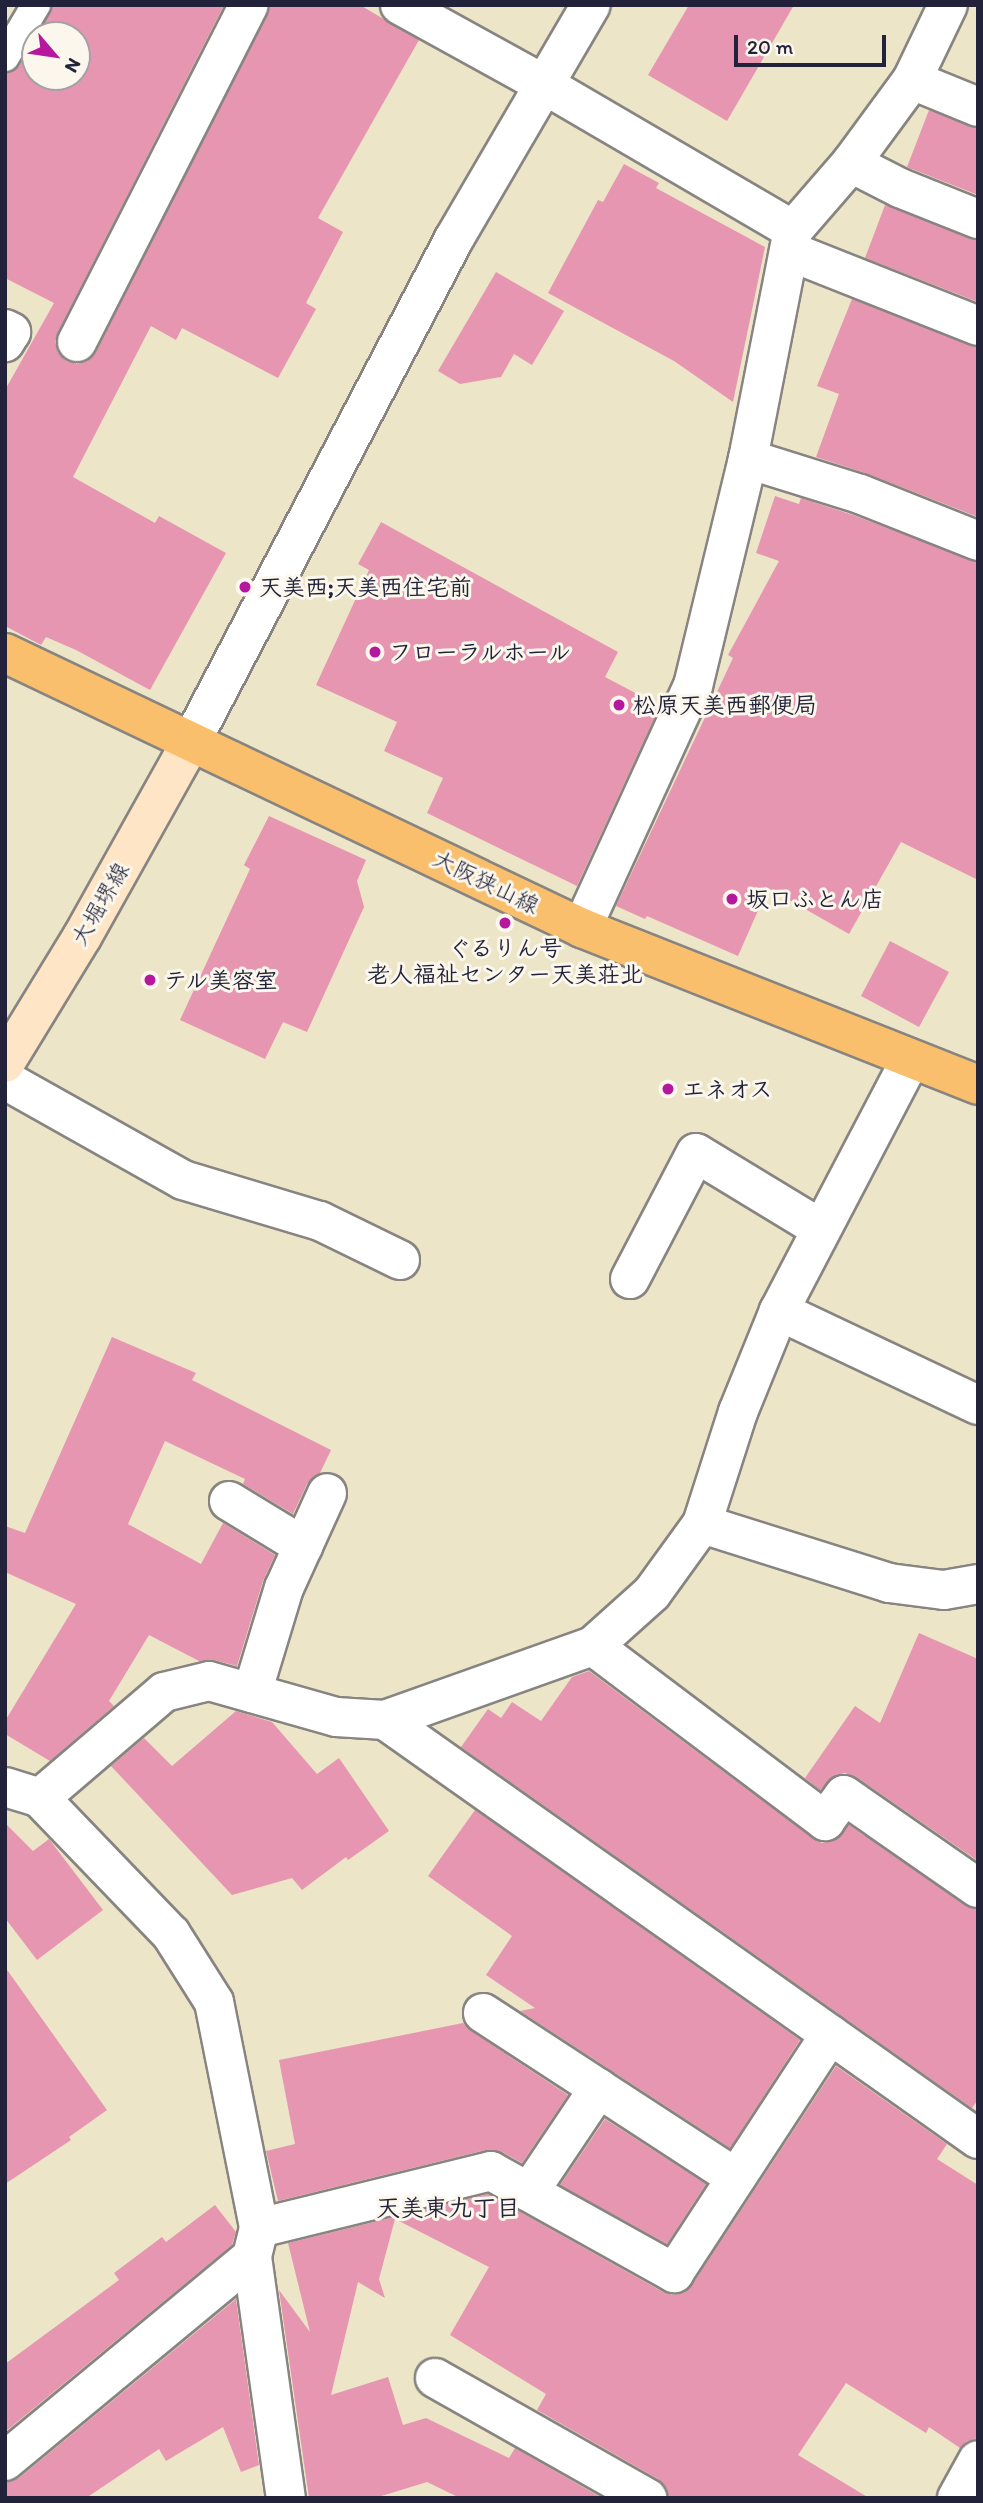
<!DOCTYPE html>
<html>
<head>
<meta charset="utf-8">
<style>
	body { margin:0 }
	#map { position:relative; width:983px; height:2503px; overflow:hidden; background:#ece5c7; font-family:Itim,"Klee One",sans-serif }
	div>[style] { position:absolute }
	.building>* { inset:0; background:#e796b2 }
	.roads { filter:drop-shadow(2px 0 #878481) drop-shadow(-2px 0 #878481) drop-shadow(0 2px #878481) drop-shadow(0 -2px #878481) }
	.service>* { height:28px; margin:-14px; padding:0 14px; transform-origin:14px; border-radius:14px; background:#fff }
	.minor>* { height:38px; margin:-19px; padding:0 19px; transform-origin:19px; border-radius:19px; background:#fff }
	.tertiary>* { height:38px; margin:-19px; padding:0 19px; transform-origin:19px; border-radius:19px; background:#fff }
	.secondary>* { height:38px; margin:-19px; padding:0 19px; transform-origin:19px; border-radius:19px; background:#fde5c5 }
	.primary>* { height:38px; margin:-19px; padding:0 19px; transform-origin:19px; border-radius:19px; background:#f9bf6d }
	.dots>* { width:19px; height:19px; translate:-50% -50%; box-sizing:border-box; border:4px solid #fbf7ec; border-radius:50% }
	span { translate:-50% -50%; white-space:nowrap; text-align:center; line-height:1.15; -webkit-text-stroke:6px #fbf7ec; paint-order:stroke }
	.poi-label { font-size:23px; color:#22223b; font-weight:700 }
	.left { translate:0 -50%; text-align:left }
	.street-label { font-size:23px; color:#22223b }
	.neighbourhood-label { font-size:24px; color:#22223b; font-weight:700 }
	.frame { position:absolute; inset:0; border:7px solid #22223b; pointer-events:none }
	.north { position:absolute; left:21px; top:21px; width:70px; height:70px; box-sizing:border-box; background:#fbf7ec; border:2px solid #a4a2a5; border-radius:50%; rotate:119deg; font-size:19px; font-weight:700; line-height:28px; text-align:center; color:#22223b }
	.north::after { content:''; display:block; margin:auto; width:24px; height:32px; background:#b5179e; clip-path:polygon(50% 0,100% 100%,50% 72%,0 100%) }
	.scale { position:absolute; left:734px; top:35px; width:152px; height:32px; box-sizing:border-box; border:4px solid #22223b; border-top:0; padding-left:9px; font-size:21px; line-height:24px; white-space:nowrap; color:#22223b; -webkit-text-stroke:5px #fbf7ec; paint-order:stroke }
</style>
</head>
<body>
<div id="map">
	<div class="building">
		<div style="clip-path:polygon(53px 5px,224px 5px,58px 332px,55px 342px,58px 353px,66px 361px,77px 364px,88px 361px,96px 352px,271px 5px,360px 5px,419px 40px,318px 218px,343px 232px,306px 303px,316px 309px,278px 378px,182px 328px,176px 340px,151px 326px,73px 477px,155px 523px,159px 516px,226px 553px,150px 690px,76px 650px,46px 637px,41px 645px,5px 626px,5px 390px,54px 303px,5px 278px,5px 74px,19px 66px,35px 39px,35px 77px,77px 77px,77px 35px,37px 35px)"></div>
		<div style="clip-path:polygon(689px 5px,794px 5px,727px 121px,648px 75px)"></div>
		<div style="clip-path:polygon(929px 110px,978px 128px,978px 195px,907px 167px)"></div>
		<div style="clip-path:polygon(624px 164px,659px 183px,656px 188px,765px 247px,733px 402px,674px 361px,548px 293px,598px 200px,603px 202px)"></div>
		<div style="clip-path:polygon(885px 205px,978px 240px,978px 302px,865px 258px)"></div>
		<div style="clip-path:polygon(496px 272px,564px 311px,532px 365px,514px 354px,501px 377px,460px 384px,438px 371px)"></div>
		<div style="clip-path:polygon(852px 299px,978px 347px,978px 517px,868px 474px,816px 457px,839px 394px,817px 386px)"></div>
		<div style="clip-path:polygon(775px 496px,799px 504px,801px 498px,853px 515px,978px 562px,978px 880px,901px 842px,849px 934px,768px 888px,738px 956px,647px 916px,645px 919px,616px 906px,733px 658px,728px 655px,779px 561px,756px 553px)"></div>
		<div style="clip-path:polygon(381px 522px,618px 652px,605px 677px,660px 706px,577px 886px,427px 813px,443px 778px,384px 751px,397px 722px,316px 685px,369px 570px,358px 564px)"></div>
		<div style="clip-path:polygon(269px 816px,366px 860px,357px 881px,364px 907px,307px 1032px,283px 1022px,265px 1059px,180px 1020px,250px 869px,244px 865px)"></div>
		<div style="clip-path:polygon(890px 941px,949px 972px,919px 1027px,861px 996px)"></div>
		<div style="clip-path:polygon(112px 1337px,196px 1373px,192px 1380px,331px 1450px,320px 1473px,307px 1484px,293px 1514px,243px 1484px,245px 1479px,165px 1441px,128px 1524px,201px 1564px,223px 1523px,275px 1555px,263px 1581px,237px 1666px,214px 1660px,199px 1661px,149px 1635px,109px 1701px,114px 1706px,50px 1761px,5px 1734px,5px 1721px,76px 1604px,5px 1572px,5px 1526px,25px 1533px)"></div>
		<div style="clip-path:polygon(919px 1633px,978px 1659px,978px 1861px,856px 1777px,845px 1773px,836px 1775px,820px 1790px,805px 1778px,855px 1706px,880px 1723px)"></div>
		<div style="clip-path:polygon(589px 1671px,812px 1838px,822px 1843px,833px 1841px,849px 1825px,966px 1906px,978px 1910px,978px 2100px,972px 2108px,461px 1747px,488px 1709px,501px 1718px,512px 1702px,541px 1721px,572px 1677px)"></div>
		<div style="clip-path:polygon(236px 1711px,272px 1722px,317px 1774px,339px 1758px,389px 1831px,348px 1860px,346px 1857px,302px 1890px,292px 1878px,232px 1895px,111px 1766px,144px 1738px,172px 1766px)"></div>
		<div style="clip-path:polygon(475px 1810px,800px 2040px,730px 2148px,520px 2011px,535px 2008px,486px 1975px,512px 1936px,428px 1876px)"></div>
		<div style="clip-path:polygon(5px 1823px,33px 1851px,49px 1839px,103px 1910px,37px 1960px,5px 1918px)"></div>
		<div style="clip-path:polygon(5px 1967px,107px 2110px,69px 2137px,71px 2140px,5px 2184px)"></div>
		<div style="clip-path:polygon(463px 2023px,471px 2031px,568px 2095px,522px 2163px,502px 2152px,486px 2150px,278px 2201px,266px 2151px,295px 2144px,279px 2060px)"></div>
		<div style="clip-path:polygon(836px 2066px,947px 2144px,937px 2159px,978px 2185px,978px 2438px,967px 2441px,960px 2448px,929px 2427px,926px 2433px,846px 2383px,798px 2455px,869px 2498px,669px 2498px,666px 2488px,658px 2479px,537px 2410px,546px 2394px,450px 2335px,489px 2267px,395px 2219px,379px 2279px,385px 2298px,358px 2282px,331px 2395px,388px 2377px,403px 2425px,426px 2418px,509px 2458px,515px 2448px,602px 2498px,460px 2498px,427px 2482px,375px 2498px,309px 2498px,279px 2290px,310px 2332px,288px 2243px,488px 2194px,663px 2292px,673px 2295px,684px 2293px,692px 2285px)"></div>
		<div style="clip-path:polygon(605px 2119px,706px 2184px,667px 2244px,560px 2185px)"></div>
		<div style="clip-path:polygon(215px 2205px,236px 2232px,232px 2245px,5px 2432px,5px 2364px,119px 2280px,114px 2273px,162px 2237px,166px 2242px)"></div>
		<div style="clip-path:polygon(236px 2299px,259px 2465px,241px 2472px,223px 2427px,166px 2461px,159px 2449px,86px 2498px,5px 2498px,5px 2482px,19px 2478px)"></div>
	</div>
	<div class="roads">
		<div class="service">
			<div style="left:5px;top:57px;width:61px;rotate:-59.2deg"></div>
		</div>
		<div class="minor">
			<div style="left:400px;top:5px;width:163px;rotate:28.9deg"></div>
			<div style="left:543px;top:84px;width:290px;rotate:30.3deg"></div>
			<div style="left:912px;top:80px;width:83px;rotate:-64.4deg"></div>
			<div style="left:851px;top:163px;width:55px;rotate:27deg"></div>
			<div style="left:900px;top:188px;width:84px;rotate:21.7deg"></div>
			<div style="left:789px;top:251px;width:203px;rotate:21.6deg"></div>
			<div style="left:5px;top:329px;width:7px;rotate:27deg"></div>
			<div style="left:11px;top:332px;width:12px;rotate:121deg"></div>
			<div style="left:77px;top:342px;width:378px;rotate:-63deg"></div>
			<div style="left:748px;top:459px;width:117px;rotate:17.4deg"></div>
			<div style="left:860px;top:494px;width:127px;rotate:21.7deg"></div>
			<div style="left:582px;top:928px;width:266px;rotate:-65.4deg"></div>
			<div style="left:693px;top:686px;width:234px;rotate:-76.4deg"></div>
			<div style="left:748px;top:459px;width:233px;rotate:-78.9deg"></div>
			<div style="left:793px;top:230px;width:89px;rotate:-49.1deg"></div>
			<div style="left:851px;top:163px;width:103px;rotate:-53.7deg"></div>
			<div style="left:912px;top:80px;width:71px;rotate:22.2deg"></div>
			<div style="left:5px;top:1080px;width:204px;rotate:29.3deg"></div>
			<div style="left:183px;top:1180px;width:143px;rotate:16.7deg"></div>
			<div style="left:320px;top:1221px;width:89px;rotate:26deg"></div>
			<div style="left:630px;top:1279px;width:142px;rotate:-62.4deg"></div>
			<div style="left:696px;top:1153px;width:146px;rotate:31.3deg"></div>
			<div style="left:779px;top:1311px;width:220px;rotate:25.3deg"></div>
			<div style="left:229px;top:1501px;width:87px;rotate:31.3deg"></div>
			<div style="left:702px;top:1524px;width:196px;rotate:17.5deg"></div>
			<div style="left:889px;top:1583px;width:55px;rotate:7.3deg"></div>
			<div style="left:944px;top:1590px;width:35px;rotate:-10deg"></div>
			<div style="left:593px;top:1646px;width:291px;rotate:37deg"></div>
			<div style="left:825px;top:1821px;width:32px;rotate:-54deg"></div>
			<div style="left:844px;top:1795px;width:163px;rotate:34.8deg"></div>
			<div style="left:252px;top:1693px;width:110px;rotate:-73.1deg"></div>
			<div style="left:284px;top:1588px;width:104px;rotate:-65.6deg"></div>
			<div style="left:385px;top:1720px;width:726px;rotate:35.24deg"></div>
			<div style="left:5px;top:1787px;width:37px;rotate:17deg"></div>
			<div style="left:40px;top:1798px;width:189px;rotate:46.1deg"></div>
			<div style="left:171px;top:1934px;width:80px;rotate:57.7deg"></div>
			<div style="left:214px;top:2002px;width:230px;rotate:78.7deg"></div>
			<div style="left:259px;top:2228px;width:30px;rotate:104deg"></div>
			<div style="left:252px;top:2257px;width:243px;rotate:82deg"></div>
			<div style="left:40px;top:1798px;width:163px;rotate:-40.5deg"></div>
			<div style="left:164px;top:1692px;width:46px;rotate:-13.7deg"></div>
			<div style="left:209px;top:1681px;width:132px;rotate:15.8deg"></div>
			<div style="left:336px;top:1717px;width:49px;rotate:3.5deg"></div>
			<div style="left:385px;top:1720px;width:221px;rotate:-19.6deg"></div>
			<div style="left:593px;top:1646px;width:79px;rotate:-41.9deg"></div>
			<div style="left:652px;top:1593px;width:85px;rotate:-54.1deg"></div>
			<div style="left:702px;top:1524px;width:118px;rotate:-72.2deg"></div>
			<div style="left:738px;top:1412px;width:109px;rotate:-67.9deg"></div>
			<div style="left:779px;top:1311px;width:283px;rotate:-62.4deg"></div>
			<div style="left:483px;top:2013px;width:302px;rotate:33.1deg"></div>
			<div style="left:529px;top:2192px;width:125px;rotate:-56.1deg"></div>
			<div style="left:259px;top:2228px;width:239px;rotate:-13.8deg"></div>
			<div style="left:491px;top:2171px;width:210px;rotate:29.1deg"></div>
			<div style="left:674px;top:2273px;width:285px;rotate:-56.8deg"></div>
			<div style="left:435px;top:2378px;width:244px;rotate:29.5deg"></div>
			<div style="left:5px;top:2461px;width:320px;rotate:-39.6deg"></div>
			<div style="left:957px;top:2498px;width:43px;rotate:-61.1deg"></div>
		</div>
		<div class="tertiary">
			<div style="left:191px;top:742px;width:568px;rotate:-62.4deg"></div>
			<div style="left:454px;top:239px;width:271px;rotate:-59.7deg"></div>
		</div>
		<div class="secondary">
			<div style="left:5px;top:1063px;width:148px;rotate:-58.6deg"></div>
			<div style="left:82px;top:937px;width:223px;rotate:-60.8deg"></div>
		</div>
		<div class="primary">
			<div style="left:5px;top:653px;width:639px;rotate:25.48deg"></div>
			<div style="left:582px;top:928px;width:426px;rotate:21.6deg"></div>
		</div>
	</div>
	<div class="dots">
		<div style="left:245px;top:587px;background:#b5179e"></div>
		<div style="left:375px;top:652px;background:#b5179e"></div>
		<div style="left:619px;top:705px;background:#b5179e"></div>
		<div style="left:732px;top:899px;background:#b5179e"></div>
		<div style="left:505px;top:923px;background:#b5179e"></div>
		<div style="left:150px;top:980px;background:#b5179e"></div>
		<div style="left:668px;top:1089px;background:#b5179e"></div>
	</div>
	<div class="poi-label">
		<span class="left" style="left:259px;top:587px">天美西;天美西住宅前</span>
		<span class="left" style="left:389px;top:652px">フローラルホール</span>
		<span class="left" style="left:633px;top:705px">松原天美西郵便局</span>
		<span class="left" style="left:746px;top:899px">坂口ふとん店</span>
		<span style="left:505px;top:961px">ぐるりん号<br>老人福祉センター天美荘北</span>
		<span class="left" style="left:164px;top:980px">テル美容室</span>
		<span class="left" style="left:682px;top:1089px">エネオス</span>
	</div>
	<div class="street-label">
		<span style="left:486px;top:882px;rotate:26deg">大阪狭山線</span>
		<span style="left:100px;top:904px;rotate:-60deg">大堀堺線</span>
	</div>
	<div class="neighbourhood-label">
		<span style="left:448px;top:2208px">天美東九丁目</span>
	</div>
	<div class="frame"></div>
	<div class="north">N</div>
	<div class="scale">20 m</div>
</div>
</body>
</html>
